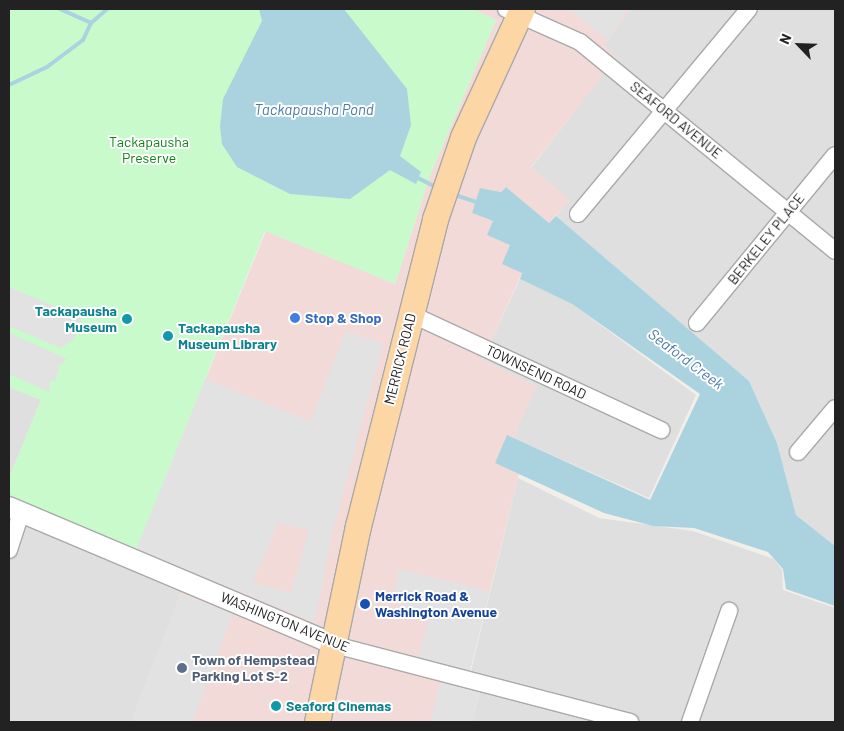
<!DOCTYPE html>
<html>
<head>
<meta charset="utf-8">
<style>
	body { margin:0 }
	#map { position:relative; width:844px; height:731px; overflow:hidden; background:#f2efe9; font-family:Barlow,sans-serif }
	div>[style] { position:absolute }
	.residential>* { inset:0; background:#e0dfdf }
	.commercial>* { inset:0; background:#f2dad9 }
	.park>* { inset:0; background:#c8facc }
	.parking>* { inset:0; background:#e2e2e2 }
	.water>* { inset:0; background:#aad3df }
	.stream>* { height:4px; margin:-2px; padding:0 2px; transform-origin:2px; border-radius:2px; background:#aad3df }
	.roads { filter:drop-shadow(1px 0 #a9a9a9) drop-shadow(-1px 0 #a9a9a9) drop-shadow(0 1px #a9a9a9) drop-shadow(0 -1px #a9a9a9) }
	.minor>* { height:16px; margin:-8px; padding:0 8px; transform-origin:8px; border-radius:8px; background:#fff }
	.tertiary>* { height:20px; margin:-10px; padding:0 10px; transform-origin:10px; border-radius:10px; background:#fff }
	.primary>* { height:25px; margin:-12.5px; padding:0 12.5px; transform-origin:12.5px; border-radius:12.5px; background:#fcd6a4 }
	.dots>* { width:14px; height:14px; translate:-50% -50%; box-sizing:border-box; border:2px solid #fff; border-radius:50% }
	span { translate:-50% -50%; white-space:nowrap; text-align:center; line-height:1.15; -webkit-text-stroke:4px #fff; paint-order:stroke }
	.street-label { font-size:14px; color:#222 }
	.park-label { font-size:14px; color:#0c8416 }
	.culture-label { font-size:14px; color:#0d838f; font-weight:700 }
	.right { translate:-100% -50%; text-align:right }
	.left { translate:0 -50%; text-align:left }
	.shop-label { font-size:14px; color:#366cbe; font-weight:700 }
	.transit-label { font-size:14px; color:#164399; font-weight:700 }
	.service-label { font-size:14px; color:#4e5e75; font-weight:700 }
	.water-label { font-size:15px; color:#4a7aab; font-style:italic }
	.frame { position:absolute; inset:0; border:10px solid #222; pointer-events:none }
	.north { position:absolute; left:774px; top:20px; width:50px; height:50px; -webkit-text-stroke:4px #fff; paint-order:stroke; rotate:294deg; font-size:14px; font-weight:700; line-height:20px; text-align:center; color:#222 }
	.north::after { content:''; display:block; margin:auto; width:18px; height:22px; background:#222; clip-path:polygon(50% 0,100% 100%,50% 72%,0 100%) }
</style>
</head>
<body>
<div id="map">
	<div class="residential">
		<div style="clip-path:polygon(629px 9px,835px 9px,835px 546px,796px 515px,777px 443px,749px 381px,556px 216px,569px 200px,531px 168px,616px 57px,604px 46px)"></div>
		<div style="clip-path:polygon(520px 279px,572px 304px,696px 395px,649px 498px,513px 438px,536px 386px,482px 360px)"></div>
		<div style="clip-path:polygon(9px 387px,41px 400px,9px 478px)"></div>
		<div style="clip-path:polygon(518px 478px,599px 518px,693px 531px,774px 559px,782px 570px,783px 590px,835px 608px,835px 722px,472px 722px,481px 687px,468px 683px)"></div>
		<div style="clip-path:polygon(9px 499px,189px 572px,131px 722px,9px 722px)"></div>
	</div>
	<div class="commercial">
		<div style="clip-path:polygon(473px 9px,629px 9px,604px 46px,617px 57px,531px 167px,570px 200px,549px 223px,506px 187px,501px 192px,481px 188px,472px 213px,493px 221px,510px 245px,522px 273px,482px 360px,537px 386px,513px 438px,507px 436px,495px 463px,519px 474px,469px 674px,472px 722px,131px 722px,189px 572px,136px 550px,266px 231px,395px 284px,431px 173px,496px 20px)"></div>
	</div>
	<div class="park">
		<div style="clip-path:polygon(9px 9px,473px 9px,496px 20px,431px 173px,395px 284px,265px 231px,136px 550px,9px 499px,9px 478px,41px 400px,9px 387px)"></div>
	</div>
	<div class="parking">
		<div style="clip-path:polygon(569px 9px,626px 9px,608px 40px)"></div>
		<div style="clip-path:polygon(9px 287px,82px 318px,74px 339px,61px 348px,9px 326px)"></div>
		<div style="clip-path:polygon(evenodd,346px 331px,383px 344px,332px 534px,315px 622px,136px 550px,205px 379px,310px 421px,346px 331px,278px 523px,309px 530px,291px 593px,253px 583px,278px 523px)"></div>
		<div style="clip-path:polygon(9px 333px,67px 359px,60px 365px,55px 382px,50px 380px,50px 392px,9px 374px)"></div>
		<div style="clip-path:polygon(399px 569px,490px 591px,469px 674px,418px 661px,430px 613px,391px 603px)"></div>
		<div style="clip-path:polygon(181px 594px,233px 614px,192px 722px,131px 722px)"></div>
		<div style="clip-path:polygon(442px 676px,481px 686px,472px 722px,430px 722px)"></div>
	</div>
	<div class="water">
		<div style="clip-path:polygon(259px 9px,344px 9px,407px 89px,411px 125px,400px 156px,421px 172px,416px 184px,390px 170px,350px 199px,290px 194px,237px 167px,222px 144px,220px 126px,223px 99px,262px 21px)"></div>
		<div style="clip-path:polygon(506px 187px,549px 223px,556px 216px,749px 381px,777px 443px,796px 515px,835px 546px,835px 606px,786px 589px,783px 569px,768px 552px,694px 528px,653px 526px,604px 513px,495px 463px,507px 435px,650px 500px,700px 394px,572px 304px,520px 279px,522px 273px,502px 264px,510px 245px,487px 235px,493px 221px,472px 213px,480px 188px,501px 192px)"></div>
	</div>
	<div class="stream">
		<div style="left:60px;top:9px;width:34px;rotate:24deg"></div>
		<div style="left:9px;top:85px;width:42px;rotate:-25.3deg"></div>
		<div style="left:47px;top:67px;width:45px;rotate:-36.9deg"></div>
		<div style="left:83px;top:40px;width:19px;rotate:-65deg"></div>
		<div style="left:91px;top:23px;width:21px;rotate:-41deg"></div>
		<div style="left:416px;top:177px;width:20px;rotate:27deg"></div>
		<div style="left:458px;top:196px;width:23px;rotate:18deg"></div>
	</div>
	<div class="roads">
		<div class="minor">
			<div style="left:506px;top:9px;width:81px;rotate:24deg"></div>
			<div style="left:580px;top:42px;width:330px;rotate:39.3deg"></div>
			<div style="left:578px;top:214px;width:267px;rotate:-50.2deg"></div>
			<div style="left:411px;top:314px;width:276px;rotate:24.9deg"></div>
			<div style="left:697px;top:323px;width:217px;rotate:-50.6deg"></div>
			<div style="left:798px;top:452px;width:57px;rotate:-49.9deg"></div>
			<div style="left:9px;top:550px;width:40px;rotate:-72deg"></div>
			<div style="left:335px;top:645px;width:305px;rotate:14.6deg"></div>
			<div style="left:690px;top:722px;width:118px;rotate:-70.6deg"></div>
		</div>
		<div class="tertiary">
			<div style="left:9px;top:507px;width:354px;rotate:22.9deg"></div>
		</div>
		<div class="primary">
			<div style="left:317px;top:722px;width:200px;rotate:-78.2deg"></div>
			<div style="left:358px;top:526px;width:317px;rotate:-75.9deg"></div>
			<div style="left:435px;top:219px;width:87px;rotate:-71.1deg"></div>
			<div style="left:463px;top:137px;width:141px;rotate:-65.3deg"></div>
		</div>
	</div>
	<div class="dots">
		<div style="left:295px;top:318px;background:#3f7fe0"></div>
		<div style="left:127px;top:319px;background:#0f9aa8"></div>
		<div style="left:168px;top:336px;background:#0f9aa8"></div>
		<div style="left:365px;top:604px;background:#1a4fb4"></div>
		<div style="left:182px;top:668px;background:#5c6f8a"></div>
		<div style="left:276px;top:706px;background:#0f9aa8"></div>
	</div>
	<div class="street-label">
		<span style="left:676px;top:120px;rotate:39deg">SEAFORD AVENUE</span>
		<span style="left:766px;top:239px;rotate:-51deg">BERKELEY PLACE</span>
		<span style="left:400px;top:359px;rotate:-76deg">MERRICK ROAD</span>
		<span style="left:536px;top:372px;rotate:25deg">TOWNSEND ROAD</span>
		<span style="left:285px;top:622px;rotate:22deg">WASHINGTON AVENUE</span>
	</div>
	<div class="park-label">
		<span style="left:149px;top:150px">Tackapausha<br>Preserve</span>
	</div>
	<div class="culture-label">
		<span class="right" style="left:117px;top:319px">Tackapausha<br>Museum</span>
		<span class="left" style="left:178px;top:336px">Tackapausha<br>Museum Library</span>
		<span class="left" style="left:286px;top:706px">Seaford Cinemas</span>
	</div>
	<div class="shop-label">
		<span class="left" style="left:305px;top:318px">Stop &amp; Shop</span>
	</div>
	<div class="transit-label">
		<span class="left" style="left:375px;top:604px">Merrick Road &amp;<br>Washington Avenue</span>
	</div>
	<div class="service-label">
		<span class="left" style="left:192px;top:668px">Town of Hempstead<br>Parking Lot S-2</span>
	</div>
	<div class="water-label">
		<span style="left:314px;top:110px">Tackapausha Pond</span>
		<span style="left:686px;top:359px;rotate:37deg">Seaford Creek</span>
	</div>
	<div class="frame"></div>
	<div class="north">N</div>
</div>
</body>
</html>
